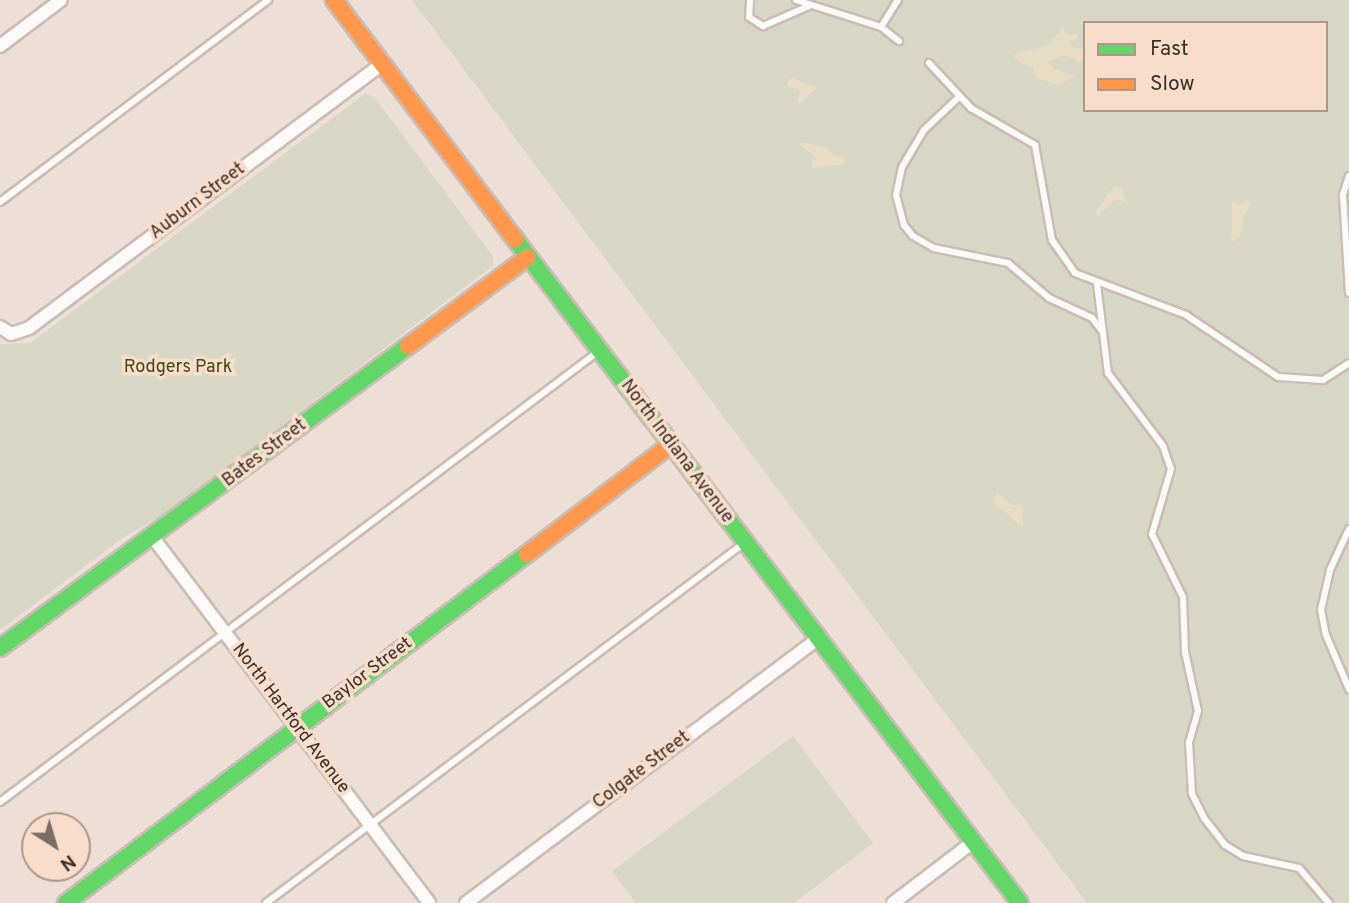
<!DOCTYPE html>
<html>
<head>
<meta charset="utf-8">
<style>
	body { margin:0 }
	#map { position:relative; width:1349px; height:903px; overflow:hidden; background:#eedfd6; font-family:Overpass,sans-serif }
	div>[style] { position:absolute }
	.green>* { inset:0; background:#d8d6c4 }
	.sand>* { inset:0; background:#e8dcc4 }
	.roads { filter:drop-shadow(2px 0 #c9bdb6) drop-shadow(-2px 0 #c9bdb6) drop-shadow(0 2px #c9bdb6) drop-shadow(0 -2px #c9bdb6) }
	.lane>* { height:6px; margin:-3px; padding:0 3px; transform-origin:3px; border-radius:3px; background:#fcfaf9 }
	.street>* { height:12px; margin:-6px; padding:0 6px; transform-origin:6px; border-radius:6px; background:#fcfaf9 }
	.fast>* { height:16px; margin:-8px; padding:0 8px; transform-origin:8px; border-radius:8px; background:#63d668 }
	.slow>* { height:16px; margin:-8px; padding:0 8px; transform-origin:8px; border-radius:8px; background:#ff974d }
	span { translate:-50% -50%; white-space:nowrap; text-align:center; line-height:1.15; -webkit-text-stroke:7px #f9ddcb; paint-order:stroke }
	.street-label { font-size:18px; color:#3a2f28 }
	.park-label { font-size:18px; color:#3d4911 }
	.legend { position:absolute; left:1083px; top:21px; width:245px; height:91px; box-sizing:border-box; background:#f9ddcb; border:2px solid #ad978a; margin:0; padding:9px 12px; list-style:none; font-size:21px; color:#3a2f28 }
	.legend li { display:flex; align-items:center; gap:14px; height:35px }
	.legend b { width:35px; border:2px solid #ad978a }
	.north { position:absolute; left:21px; top:812px; width:70px; height:70px; box-sizing:border-box; background:#f9ddcb; border:2px solid #ad978a; border-radius:50%; rotate:143deg; font-size:19px; font-weight:700; line-height:28px; text-align:center; color:#3a2f28 }
	.north::after { content:''; display:block; margin:auto; width:24px; height:32px; background:#796d65; clip-path:polygon(50% 0,100% 100%,50% 72%,0 100%) }
</style>
</head>
<body>
<div id="map">
	<div class="green">
		<div style="clip-path:polygon(evenodd,412px 0,1349px 0,1349px 903px,1087px 903px,412px 0,1085px 23px,1326px 23px,1326px 110px,1085px 110px,1085px 23px)"></div>
		<div style="clip-path:polygon(366px 93px,375px 98px,492px 255px,494px 265px,166px 513px,124px 537px,0 630px,0 344px,30px 343px)"></div>
		<div style="clip-path:polygon(793px 736px,873px 843px,794px 903px,636px 903px,612px 871px)"></div>
	</div>
	<div class="sand">
		<div style="clip-path:polygon(1064px 26px,1066px 35px,1077px 34px,1078px 38px,1068px 42px,1075px 48px,1085px 48px,1085px 58px,1078px 63px,1074px 58px,1062px 56px,1048px 61px,1053px 68px,1076px 77px,1057px 85px,1036px 78px,1033px 68px,1017px 61px,1014px 54px,1047px 46px)"></div>
		<div style="clip-path:polygon(791px 77px,817px 88px,797px 105px,800px 90px,787px 86px)"></div>
		<div style="clip-path:polygon(803px 142px,827px 148px,833px 155px,845px 157px,845px 164px,813px 168px,811px 162px,816px 157px,800px 145px)"></div>
		<div style="clip-path:polygon(1115px 185px,1122px 188px,1127px 203px,1116px 199px,1098px 216px,1096px 211px)"></div>
		<div style="clip-path:polygon(1232px 200px,1239px 205px,1248px 200px,1251px 205px,1243px 217px,1241px 235px,1231px 244px)"></div>
		<div style="clip-path:polygon(997px 493px,1012px 505px,1022px 505px,1023px 528px,994px 503px)"></div>
	</div>
	<div class="roads">
		<div class="lane">
			<div style="left:750px;top:0;width:17px;rotate:93deg"></div>
			<div style="left:749px;top:17px;width:17px;rotate:33deg"></div>
			<div style="left:763px;top:26px;width:50px;rotate:-23.5deg"></div>
			<div style="left:796px;top:0;width:89px;rotate:17.6deg"></div>
			<div style="left:881px;top:27px;width:23px;rotate:38deg"></div>
			<div style="left:881px;top:27px;width:32px;rotate:-58deg"></div>
			<div style="left:929px;top:63px;width:62px;rotate:47deg"></div>
			<div style="left:971px;top:108px;width:74px;rotate:30deg"></div>
			<div style="left:1035px;top:145px;width:97px;rotate:79.9deg"></div>
			<div style="left:1052px;top:240px;width:40px;rotate:55.1deg"></div>
			<div style="left:1075px;top:273px;width:119px;rotate:20.7deg"></div>
			<div style="left:1186px;top:315px;width:111px;rotate:34deg"></div>
			<div style="left:1278px;top:377px;width:45px;rotate:3.8deg"></div>
			<div style="left:1323px;top:380px;width:31px;rotate:-33deg"></div>
			<div style="left:959px;top:97px;width:48px;rotate:136.7deg"></div>
			<div style="left:924px;top:130px;width:43px;rotate:120.7deg"></div>
			<div style="left:902px;top:167px;width:29px;rotate:102deg"></div>
			<div style="left:896px;top:195px;width:31px;rotate:75deg"></div>
			<div style="left:904px;top:225px;width:14px;rotate:51deg"></div>
			<div style="left:913px;top:236px;width:24px;rotate:30deg"></div>
			<div style="left:934px;top:248px;width:76px;rotate:11.5deg"></div>
			<div style="left:1008px;top:263px;width:54px;rotate:40.5deg"></div>
			<div style="left:1049px;top:298px;width:47px;rotate:24.9deg"></div>
			<div style="left:1092px;top:318px;width:18px;rotate:52deg"></div>
			<div style="left:1349px;top:176px;width:20px;rotate:108deg"></div>
			<div style="left:1343px;top:195px;width:98px;rotate:86.5deg"></div>
			<div style="left:0;top:202px;width:336px;rotate:-37deg"></div>
			<div style="left:1097px;top:284px;width:90px;rotate:83deg"></div>
			<div style="left:1108px;top:373px;width:91px;rotate:53deg"></div>
			<div style="left:1163px;top:446px;width:24px;rotate:71deg"></div>
			<div style="left:1171px;top:469px;width:68px;rotate:106.3deg"></div>
			<div style="left:1152px;top:534px;width:70px;rotate:63.8deg"></div>
			<div style="left:1183px;top:597px;width:55px;rotate:87.9deg"></div>
			<div style="left:1185px;top:652px;width:60px;rotate:77.6deg"></div>
			<div style="left:1198px;top:711px;width:33px;rotate:106deg"></div>
			<div style="left:1189px;top:743px;width:51px;rotate:86.6deg"></div>
			<div style="left:1192px;top:794px;width:27px;rotate:63deg"></div>
			<div style="left:1204px;top:818px;width:34px;rotate:52deg"></div>
			<div style="left:1225px;top:845px;width:21px;rotate:31deg"></div>
			<div style="left:1243px;top:856px;width:57px;rotate:12.1deg"></div>
			<div style="left:1299px;top:868px;width:46px;rotate:49.4deg"></div>
			<div style="left:1349px;top:529px;width:45px;rotate:114.9deg"></div>
			<div style="left:1330px;top:570px;width:41px;rotate:102.7deg"></div>
			<div style="left:1321px;top:610px;width:25px;rotate:79deg"></div>
			<div style="left:1326px;top:635px;width:59px;rotate:66.9deg"></div>
			<div style="left:0;top:802px;width:750px;rotate:-36.98deg"></div>
			<div style="left:266px;top:903px;width:597px;rotate:-36.97deg"></div>
		</div>
		<div class="street">
			<div style="left:0;top:46px;width:76px;rotate:-37deg"></div>
			<div style="left:0;top:327px;width:13px;rotate:32deg"></div>
			<div style="left:11px;top:334px;width:19px;rotate:-18deg"></div>
			<div style="left:29px;top:328px;width:441px;rotate:-36.8deg"></div>
			<div style="left:151px;top:535px;width:461px;rotate:52.9deg"></div>
			<div style="left:466px;top:903px;width:440px;rotate:-36.9deg"></div>
			<div style="left:893px;top:903px;width:101px;rotate:-37.3deg"></div>
		</div>
		<div class="fast">
			<div style="left:515px;top:239px;width:834px;rotate:52.75deg"></div>
			<div style="left:0;top:648px;width:508px;rotate:-36.51deg"></div>
			<div style="left:66px;top:903px;width:578px;rotate:-37.13deg"></div>
		</div>
		<div class="slow">
			<div style="left:334px;top:0;width:300px;rotate:52.9deg"></div>
			<div style="left:408px;top:346px;width:149px;rotate:-36.6deg"></div>
			<div style="left:527px;top:554px;width:180px;rotate:-37.3deg"></div>
		</div>
	</div>
	<div class="street-label">
		<span style="left:198px;top:202px;rotate:-37deg">Auburn Street</span>
		<span style="left:676px;top:452px;rotate:53deg">North Indiana Avenue</span>
		<span style="left:265px;top:454px;rotate:-37deg">Bates Street</span>
		<span style="left:368px;top:674px;rotate:-37deg">Baylor Street</span>
		<span style="left:290px;top:719px;rotate:53deg">North Hartford Avenue</span>
		<span style="left:642px;top:771px;rotate:-37deg">Colgate Street</span>
	</div>
	<div class="park-label">
		<span style="left:178px;top:368px">Rodgers Park</span>
	</div>
	<ul class="legend">
	<li><b style="height:9px;background:#63d668"></b>Fast</li>
	<li><b style="height:9px;background:#ff974d"></b>Slow</li>
	</ul>
	<div class="north">N</div>
</div>
</body>
</html>
